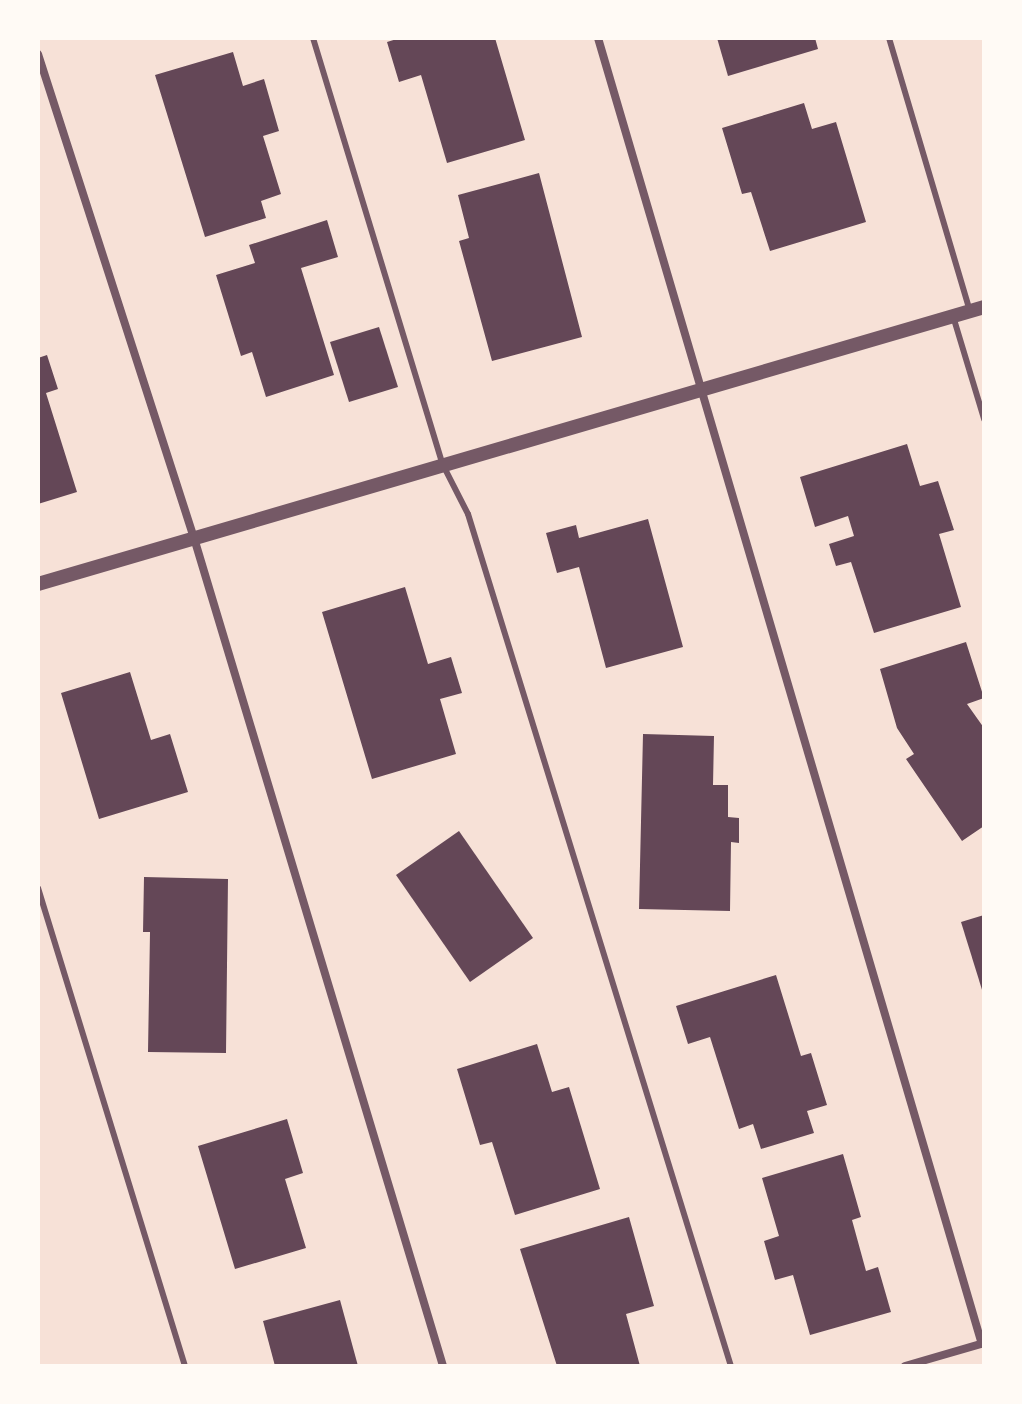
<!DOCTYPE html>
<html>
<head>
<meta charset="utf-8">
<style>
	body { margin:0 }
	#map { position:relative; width:1022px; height:1404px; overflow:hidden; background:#f7e1d7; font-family:"Golos Text",sans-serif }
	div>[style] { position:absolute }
	.building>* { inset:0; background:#644757 }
	.service>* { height:6px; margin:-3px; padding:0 3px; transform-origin:3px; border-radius:3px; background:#755966 }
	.minor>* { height:8px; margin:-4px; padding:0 4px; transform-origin:4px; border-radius:4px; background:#755966 }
	.tertiary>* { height:14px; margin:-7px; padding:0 7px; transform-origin:7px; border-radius:7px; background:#755966 }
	span { translate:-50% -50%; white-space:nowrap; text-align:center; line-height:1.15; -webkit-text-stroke:7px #fffaf5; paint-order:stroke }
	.frame { position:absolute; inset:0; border:40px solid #fffaf5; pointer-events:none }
</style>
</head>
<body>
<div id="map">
	<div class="building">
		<div style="clip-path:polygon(400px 38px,495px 38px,525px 140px,447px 163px,421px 75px,399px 82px,387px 42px)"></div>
		<div style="clip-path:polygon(717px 38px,815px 38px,818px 49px,728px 76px)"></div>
		<div style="clip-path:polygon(233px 52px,243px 86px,264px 79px,279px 131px,263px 136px,281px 194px,261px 201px,266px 218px,205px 237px,155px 75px)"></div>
		<div style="clip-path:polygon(804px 103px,812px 129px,836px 122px,866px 222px,770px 251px,751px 192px,742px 194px,722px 128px)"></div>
		<div style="clip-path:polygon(539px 173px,582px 337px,492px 361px,459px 241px,469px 238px,458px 195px)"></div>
		<div style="clip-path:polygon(327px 220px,338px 257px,301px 268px,334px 375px,266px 397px,252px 352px,241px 356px,216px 275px,255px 263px,249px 245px)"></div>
		<div style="clip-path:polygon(379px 327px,398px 387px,349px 402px,330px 342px)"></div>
		<div style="clip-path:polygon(47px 355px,58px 389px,46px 393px,77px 492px,38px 504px,38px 358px)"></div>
		<div style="clip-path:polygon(907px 444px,920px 486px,938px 481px,954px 530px,939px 534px,961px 607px,874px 633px,851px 562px,836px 566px,829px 544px,854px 536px,848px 516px,815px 527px,800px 477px)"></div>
		<div style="clip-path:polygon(648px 519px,683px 647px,606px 668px,579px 567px,557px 573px,546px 533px,576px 525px,579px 538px)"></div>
		<div style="clip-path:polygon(405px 587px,428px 664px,451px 657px,462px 693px,440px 699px,456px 754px,372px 779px,322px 612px)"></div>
		<div style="clip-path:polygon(966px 642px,984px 698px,967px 704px,984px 728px,984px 826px,962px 841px,906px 759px,914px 754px,897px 728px,880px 669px)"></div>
		<div style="clip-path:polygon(130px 672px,151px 740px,170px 734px,188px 792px,99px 819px,61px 693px)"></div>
		<div style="clip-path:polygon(643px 734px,714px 736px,713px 785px,728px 785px,728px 817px,739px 818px,739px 843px,731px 842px,730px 911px,639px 909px)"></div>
		<div style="clip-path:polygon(459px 831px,533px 938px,470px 982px,396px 875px)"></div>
		<div style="clip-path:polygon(144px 877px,228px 879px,226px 1053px,148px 1052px,150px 932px,143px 932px)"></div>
		<div style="clip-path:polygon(984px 915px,984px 993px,983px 993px,961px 922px)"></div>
		<div style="clip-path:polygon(776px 975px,801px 1056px,811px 1053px,827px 1105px,807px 1111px,814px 1133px,761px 1149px,753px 1124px,739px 1129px,710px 1037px,688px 1044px,676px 1006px)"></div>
		<div style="clip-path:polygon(537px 1044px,552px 1092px,569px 1087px,600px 1189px,515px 1215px,492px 1142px,480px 1145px,457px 1069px)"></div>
		<div style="clip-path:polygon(287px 1119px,303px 1173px,285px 1179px,306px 1248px,235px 1269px,198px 1146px)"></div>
		<div style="clip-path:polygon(843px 1154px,861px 1217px,852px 1220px,866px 1271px,878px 1267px,891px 1312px,810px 1335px,793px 1275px,775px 1280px,764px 1241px,779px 1236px,762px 1178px)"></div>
		<div style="clip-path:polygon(629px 1217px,654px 1306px,626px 1314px,640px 1366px,557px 1366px,520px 1249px)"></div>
		<div style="clip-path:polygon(340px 1300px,358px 1366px,275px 1366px,263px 1321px)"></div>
	</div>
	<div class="service">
		<div style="left:313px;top:38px;width:446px;rotate:73.1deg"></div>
		<div style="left:443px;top:465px;width:55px;rotate:63deg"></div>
		<div style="left:468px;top:514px;width:892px;rotate:72.85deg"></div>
		<div style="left:889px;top:38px;width:286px;rotate:73.5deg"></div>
		<div style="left:953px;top:316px;width:108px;rotate:73.2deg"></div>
		<div style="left:38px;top:888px;width:500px;rotate:72.91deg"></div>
	</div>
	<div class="minor">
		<div style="left:598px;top:38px;width:1361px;rotate:73.62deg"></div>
		<div style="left:38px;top:54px;width:509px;rotate:72.14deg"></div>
		<div style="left:194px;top:538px;width:865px;rotate:73.26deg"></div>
		<div style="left:905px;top:1366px;width:82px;rotate:-16.2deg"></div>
	</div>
	<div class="tertiary">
		<div style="left:38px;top:584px;width:986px;rotate:-16.32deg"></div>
	</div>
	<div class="frame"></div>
</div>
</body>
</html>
